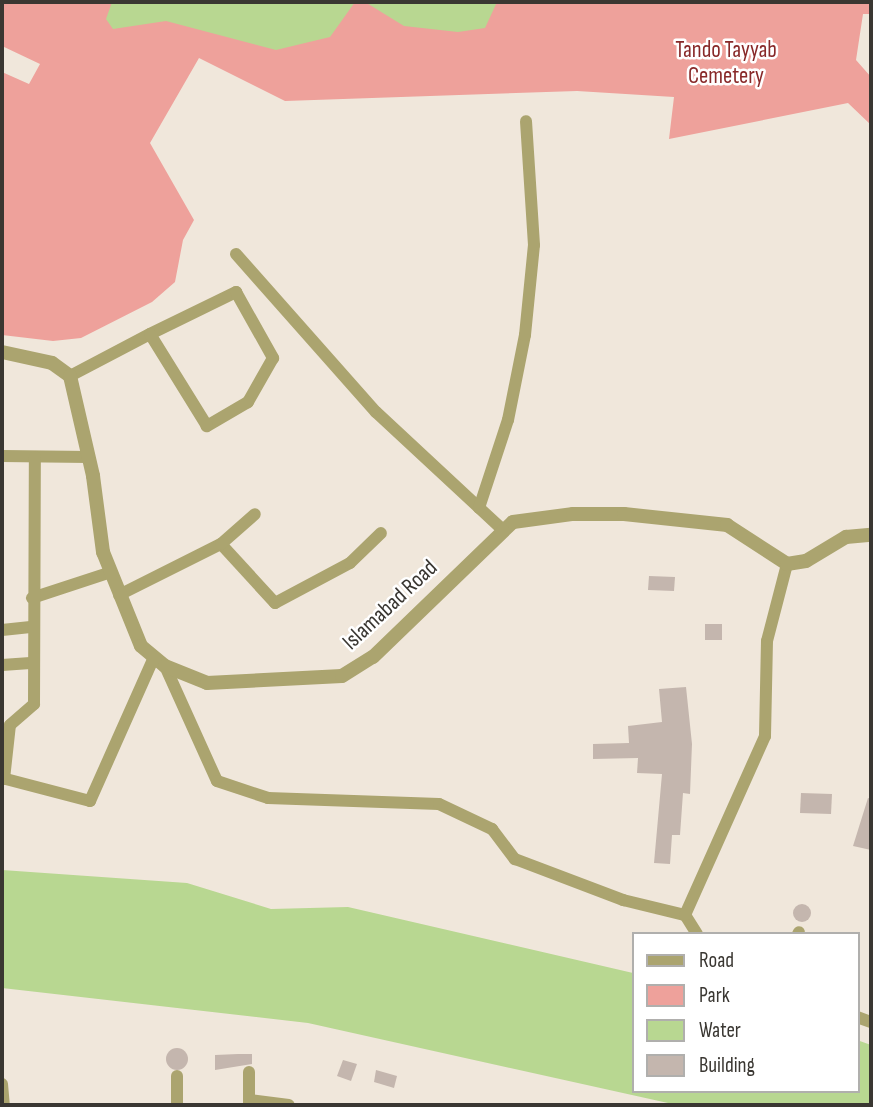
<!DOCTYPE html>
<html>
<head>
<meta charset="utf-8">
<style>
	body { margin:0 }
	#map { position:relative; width:873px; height:1107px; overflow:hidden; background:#f0e7db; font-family:"Sofia Sans Condensed",sans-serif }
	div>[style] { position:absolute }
	.green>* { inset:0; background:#eea19b }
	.water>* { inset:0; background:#b8d791 }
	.building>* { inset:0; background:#c4b6ae }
	.round { border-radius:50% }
	.minor>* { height:12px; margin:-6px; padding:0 6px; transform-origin:6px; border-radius:6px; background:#aba46f }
	.tertiary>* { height:14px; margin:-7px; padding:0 7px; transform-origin:7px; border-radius:7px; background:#aba46f }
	span { translate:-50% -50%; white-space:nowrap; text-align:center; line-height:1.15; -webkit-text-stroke:5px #fff; paint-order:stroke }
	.park-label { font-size:23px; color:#882929 }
	.street-label { font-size:23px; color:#3a3732 }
	.frame { position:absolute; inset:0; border:4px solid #3a3732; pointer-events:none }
	.legend { position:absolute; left:632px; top:932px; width:228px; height:161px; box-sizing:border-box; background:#fff; border:2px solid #b0afad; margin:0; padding:9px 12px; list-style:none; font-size:21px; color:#3a3732 }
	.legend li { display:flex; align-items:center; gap:14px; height:35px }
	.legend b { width:35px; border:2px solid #b0afad }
</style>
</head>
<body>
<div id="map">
	<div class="green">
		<div style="clip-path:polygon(2px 2px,871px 2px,871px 14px,863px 14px,856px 60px,871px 77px,871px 125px,848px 103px,669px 139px,674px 97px,577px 91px,285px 101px,199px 58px,150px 143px,194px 220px,183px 240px,175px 282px,152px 302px,81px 338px,53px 341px,2px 335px,2px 72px,29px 84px,40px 64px,2px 46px)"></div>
	</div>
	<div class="water">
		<div style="clip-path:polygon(112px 2px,355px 2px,330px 37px,276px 50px,166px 21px,113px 29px,106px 19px)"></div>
		<div style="clip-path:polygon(365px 2px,497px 2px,485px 28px,458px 32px,404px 26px)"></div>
		<div style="clip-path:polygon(2px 870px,187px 883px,271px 909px,348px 907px,633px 973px,633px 1091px,857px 1091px,857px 1040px,871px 1045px,871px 1105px,677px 1105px,308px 1023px,2px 988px)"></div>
	</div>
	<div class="building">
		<div style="clip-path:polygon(649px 576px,675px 577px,674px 591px,648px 590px)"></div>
		<div style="clip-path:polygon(705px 624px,722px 624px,722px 640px,705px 640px)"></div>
		<div style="clip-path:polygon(686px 687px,692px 744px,690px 794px,683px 793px,680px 835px,672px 835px,670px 864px,654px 863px,662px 774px,637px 773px,638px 758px,593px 759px,593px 744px,629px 743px,628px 726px,662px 722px,659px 689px)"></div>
		<div style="clip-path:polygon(801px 793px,832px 794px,831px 814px,800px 813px)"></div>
		<div style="clip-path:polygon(868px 798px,871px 799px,871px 850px,853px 846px)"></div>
		<div class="round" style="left:793px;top:904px;width:18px;height:18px"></div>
		<div class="round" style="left:166px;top:1048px;width:22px;height:22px"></div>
		<div style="clip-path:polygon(238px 1054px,252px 1054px,252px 1064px,215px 1070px,215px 1055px)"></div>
		<div style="clip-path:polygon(343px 1060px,357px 1064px,351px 1081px,337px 1076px)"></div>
		<div style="clip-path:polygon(376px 1070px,397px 1076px,394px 1088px,374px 1082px)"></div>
	</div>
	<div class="minor">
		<div style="left:236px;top:254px;width:211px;rotate:48.5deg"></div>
		<div style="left:376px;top:412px;width:173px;rotate:42.9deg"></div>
		<div style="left:70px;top:376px;width:90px;rotate:-27.7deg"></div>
		<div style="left:150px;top:334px;width:96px;rotate:-26deg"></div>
		<div style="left:236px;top:292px;width:76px;rotate:60.7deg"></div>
		<div style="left:273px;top:358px;width:51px;rotate:119.6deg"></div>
		<div style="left:248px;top:402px;width:48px;rotate:149.7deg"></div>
		<div style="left:207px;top:426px;width:108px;rotate:-121.8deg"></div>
		<div style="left:2px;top:456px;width:87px;rotate:0.7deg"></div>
		<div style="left:479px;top:508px;width:93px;rotate:-71.8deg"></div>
		<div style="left:508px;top:420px;width:87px;rotate:-78.7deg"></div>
		<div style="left:525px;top:335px;width:90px;rotate:-84.3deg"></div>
		<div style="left:534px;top:245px;width:124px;rotate:-93.7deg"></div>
		<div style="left:221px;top:544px;width:80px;rotate:47.5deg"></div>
		<div style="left:275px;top:603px;width:85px;rotate:-28.1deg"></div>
		<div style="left:350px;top:563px;width:43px;rotate:-44.1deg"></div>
		<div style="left:119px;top:595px;width:114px;rotate:-26.6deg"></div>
		<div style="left:221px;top:544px;width:45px;rotate:-41.4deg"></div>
		<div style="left:32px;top:598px;width:83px;rotate:-18.2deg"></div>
		<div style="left:2px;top:630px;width:31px;rotate:-6deg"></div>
		<div style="left:2px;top:665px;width:32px;rotate:-4deg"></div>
		<div style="left:165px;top:666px;width:126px;rotate:65.7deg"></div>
		<div style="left:217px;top:781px;width:54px;rotate:18.4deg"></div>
		<div style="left:268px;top:798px;width:171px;rotate:2deg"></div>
		<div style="left:439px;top:804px;width:59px;rotate:25.3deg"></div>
		<div style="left:492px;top:829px;width:38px;rotate:53deg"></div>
		<div style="left:515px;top:859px;width:116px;rotate:20.8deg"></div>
		<div style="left:623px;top:900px;width:64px;rotate:13.6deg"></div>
		<div style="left:2px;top:778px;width:91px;rotate:14.6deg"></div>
		<div style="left:90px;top:801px;width:158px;rotate:-66deg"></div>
		<div style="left:4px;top:779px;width:54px;rotate:-83.7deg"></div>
		<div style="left:10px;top:725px;width:32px;rotate:-41deg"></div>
		<div style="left:34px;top:704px;width:247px;rotate:-89.8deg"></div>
		<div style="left:697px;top:934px;width:22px;rotate:-122deg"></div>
		<div style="left:685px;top:915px;width:196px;rotate:-65.9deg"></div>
		<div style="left:765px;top:736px;width:95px;rotate:-88.8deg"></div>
		<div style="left:767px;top:641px;width:80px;rotate:-75.4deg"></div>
		<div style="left:798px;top:934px;width:2px;rotate:-63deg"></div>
		<div style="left:857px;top:1017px;width:15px;rotate:20deg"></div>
		<div style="left:2px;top:1084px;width:21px;rotate:85deg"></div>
		<div style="left:249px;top:1100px;width:40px;rotate:7.1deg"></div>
		<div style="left:177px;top:1105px;width:29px;rotate:-90deg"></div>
		<div style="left:249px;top:1105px;width:33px;rotate:-90deg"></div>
	</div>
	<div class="tertiary">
		<div style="left:2px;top:352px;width:51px;rotate:12.4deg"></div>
		<div style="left:52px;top:363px;width:22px;rotate:36deg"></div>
		<div style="left:70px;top:376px;width:103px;rotate:77deg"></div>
		<div style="left:93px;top:476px;width:77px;rotate:82.5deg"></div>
		<div style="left:103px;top:552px;width:101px;rotate:68deg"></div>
		<div style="left:141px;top:646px;width:31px;rotate:40deg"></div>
		<div style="left:165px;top:666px;width:45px;rotate:22deg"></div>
		<div style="left:207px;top:683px;width:135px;rotate:-3deg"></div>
		<div style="left:342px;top:676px;width:36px;rotate:-32deg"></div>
		<div style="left:373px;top:657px;width:194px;rotate:-44deg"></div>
		<div style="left:513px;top:522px;width:61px;rotate:-7.6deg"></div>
		<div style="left:573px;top:514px;width:51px"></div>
		<div style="left:624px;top:514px;width:104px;rotate:6.1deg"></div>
		<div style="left:727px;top:525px;width:72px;rotate:33deg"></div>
		<div style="left:787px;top:564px;width:19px;rotate:-9deg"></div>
		<div style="left:806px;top:561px;width:47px;rotate:-31deg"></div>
		<div style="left:846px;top:537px;width:25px;rotate:-5deg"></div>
	</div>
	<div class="park-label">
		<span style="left:726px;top:63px">Tando Tayyab<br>Cemetery</span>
	</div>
	<div class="street-label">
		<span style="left:390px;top:605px;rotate:-43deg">Islamabad Road</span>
	</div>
	<div class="frame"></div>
	<ul class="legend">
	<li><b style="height:9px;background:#aba46f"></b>Road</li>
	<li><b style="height:19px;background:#eea19b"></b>Park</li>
	<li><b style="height:19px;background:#b8d791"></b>Water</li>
	<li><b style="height:19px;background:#c4b6ae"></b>Building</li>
	</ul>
</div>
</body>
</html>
